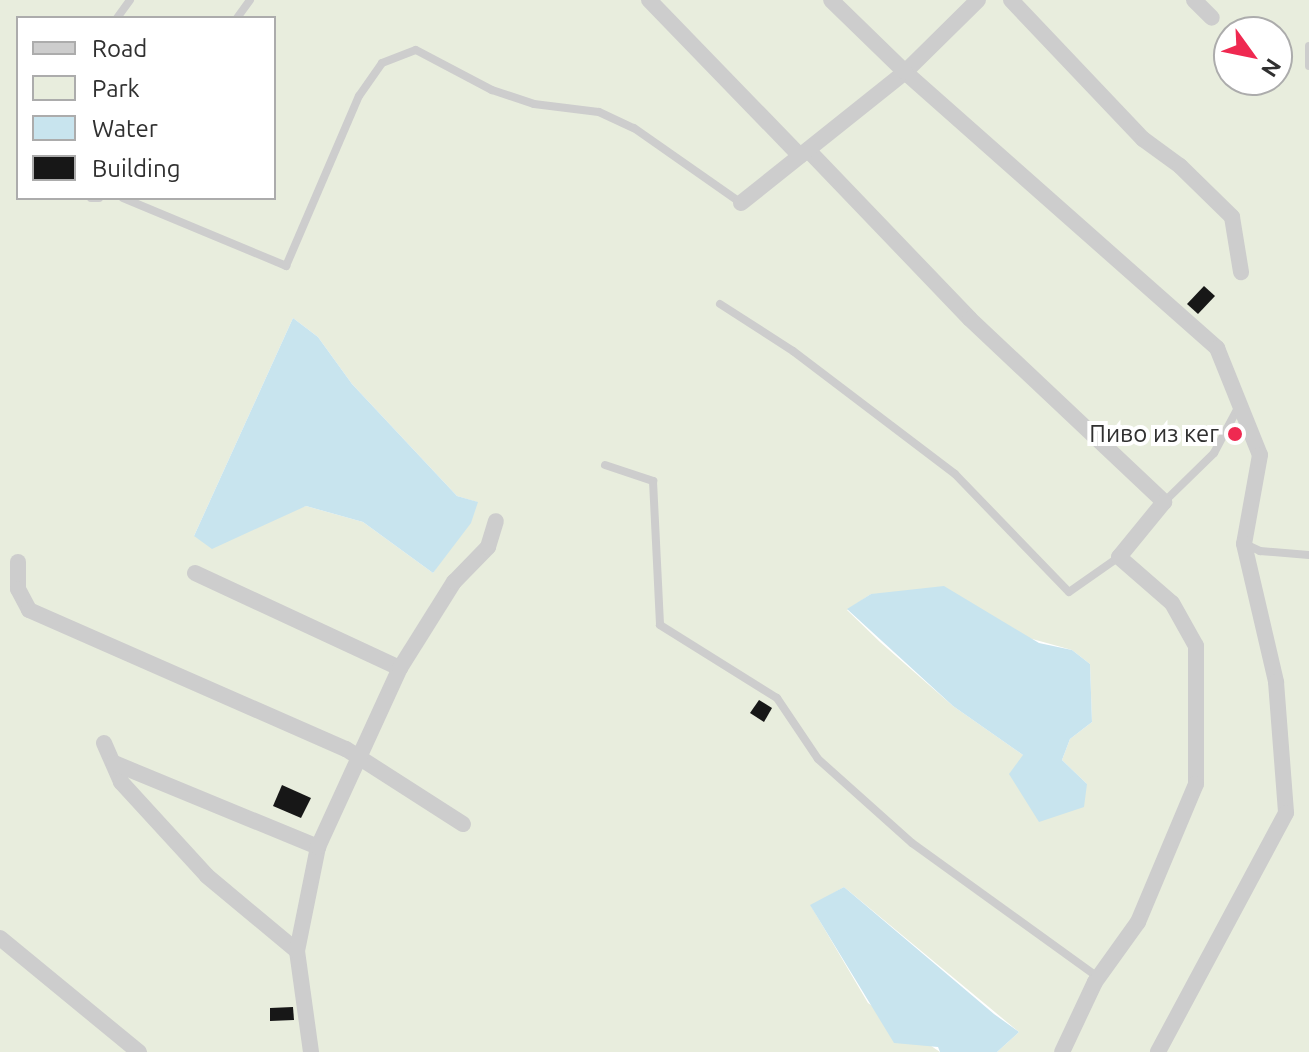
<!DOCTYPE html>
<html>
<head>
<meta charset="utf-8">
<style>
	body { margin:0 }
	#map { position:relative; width:1309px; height:1052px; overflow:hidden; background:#fff; font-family:Ubuntu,sans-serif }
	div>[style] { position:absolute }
	.green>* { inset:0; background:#e8eddd }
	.water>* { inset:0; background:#c8e4ee }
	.building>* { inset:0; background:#171717 }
	.service>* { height:8px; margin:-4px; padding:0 4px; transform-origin:4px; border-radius:4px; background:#cdcdcd }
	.minor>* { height:16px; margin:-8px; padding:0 8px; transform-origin:8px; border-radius:8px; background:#cdcdcd }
	.dots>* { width:22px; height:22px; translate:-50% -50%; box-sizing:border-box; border:4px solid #fff; border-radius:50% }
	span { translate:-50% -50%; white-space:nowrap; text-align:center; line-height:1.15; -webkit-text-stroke:8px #fff; paint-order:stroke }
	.poi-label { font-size:24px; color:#303030 }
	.right { translate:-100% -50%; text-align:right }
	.legend { position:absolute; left:16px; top:16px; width:260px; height:184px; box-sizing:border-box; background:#fff; border:2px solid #acacac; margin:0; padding:10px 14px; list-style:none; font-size:24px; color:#303030 }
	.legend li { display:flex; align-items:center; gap:16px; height:40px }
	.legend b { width:40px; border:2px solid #acacac }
	.north { position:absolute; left:1213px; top:16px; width:80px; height:80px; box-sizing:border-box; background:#fff; border:2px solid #acacac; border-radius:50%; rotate:123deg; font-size:22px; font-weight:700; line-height:32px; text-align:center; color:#303030 }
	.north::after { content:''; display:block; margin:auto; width:28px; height:36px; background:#ef2951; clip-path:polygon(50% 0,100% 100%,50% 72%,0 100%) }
</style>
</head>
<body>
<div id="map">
	<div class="green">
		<div style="clip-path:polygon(evenodd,0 0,1309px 0,1309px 1052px,997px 1052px,1019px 1032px,844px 887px,811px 906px,868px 1003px,940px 1052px,0 1052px,0 0,18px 18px,274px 18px,274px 198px,18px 198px,18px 18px,0 0,1229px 32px,1277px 32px,1277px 80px,1229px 80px,1229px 32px,0 0,293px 318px,318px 337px,352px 384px,457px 496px,477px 502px,433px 573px,363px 522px,306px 506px,194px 536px,293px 318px,0 0,871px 594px,1072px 650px,1090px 664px,1092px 722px,1070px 739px,1062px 760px,1087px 784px,1023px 755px,953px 706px,880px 642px,847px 610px,871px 594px)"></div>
	</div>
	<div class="water">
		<div style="clip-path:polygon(293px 318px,318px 337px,352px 384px,457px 496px,478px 502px,471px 523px,433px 573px,363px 522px,306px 506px,212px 549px,194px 536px)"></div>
		<div style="clip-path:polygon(944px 586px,1039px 643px,1072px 650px,1090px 664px,1092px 722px,1070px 739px,1062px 760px,1087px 784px,1084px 807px,1039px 822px,1009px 774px,1023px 755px,953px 706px,847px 609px,871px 594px)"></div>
		<div style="clip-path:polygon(844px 887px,994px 1014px,1019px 1032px,997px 1052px,940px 1052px,938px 1047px,894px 1043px,810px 905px)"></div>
	</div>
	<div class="building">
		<div style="clip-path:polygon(1204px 286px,1215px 296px,1198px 314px,1187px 304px)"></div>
		<div style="clip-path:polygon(759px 700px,772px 708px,764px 722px,750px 713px)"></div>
		<div style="clip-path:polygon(282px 785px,311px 798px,301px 818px,273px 806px)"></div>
		<div style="clip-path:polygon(293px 1007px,294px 1020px,270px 1021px,270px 1008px)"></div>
	</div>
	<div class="service">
		<div style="left:117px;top:18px;width:22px;rotate:-54deg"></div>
		<div style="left:237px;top:18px;width:22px;rotate:-54deg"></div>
		<div style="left:1309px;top:46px;width:20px;rotate:90deg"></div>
		<div style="left:91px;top:198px;width:8px"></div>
		<div style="left:123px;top:198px;width:177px;rotate:22.6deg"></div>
		<div style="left:286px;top:266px;width:185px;rotate:-66.8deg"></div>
		<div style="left:359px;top:96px;width:40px;rotate:-55.1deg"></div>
		<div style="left:382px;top:63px;width:36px;rotate:-21deg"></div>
		<div style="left:416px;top:50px;width:86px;rotate:27.8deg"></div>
		<div style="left:492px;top:90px;width:44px;rotate:18.4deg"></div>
		<div style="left:534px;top:104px;width:65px;rotate:7deg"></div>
		<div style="left:599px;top:112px;width:38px;rotate:25deg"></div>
		<div style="left:634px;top:128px;width:131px;rotate:35deg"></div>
		<div style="left:720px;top:304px;width:87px;rotate:32.8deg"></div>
		<div style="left:793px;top:351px;width:203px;rotate:37.2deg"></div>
		<div style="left:955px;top:474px;width:164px;rotate:46deg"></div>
		<div style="left:1069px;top:592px;width:61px;rotate:-35deg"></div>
		<div style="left:605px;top:465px;width:51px;rotate:18.4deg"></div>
		<div style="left:653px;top:481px;width:144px;rotate:87.2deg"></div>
		<div style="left:660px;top:625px;width:138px;rotate:32deg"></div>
		<div style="left:777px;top:698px;width:73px;rotate:56.1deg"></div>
		<div style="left:818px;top:759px;width:126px;rotate:41.8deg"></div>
		<div style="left:912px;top:843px;width:229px;rotate:35.8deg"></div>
		<div style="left:1164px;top:502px;width:70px;rotate:-44.4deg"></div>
		<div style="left:1214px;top:453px;width:53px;rotate:-62deg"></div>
		<div style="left:1245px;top:544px;width:17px;rotate:25deg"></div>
		<div style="left:1260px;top:551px;width:49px;rotate:4.7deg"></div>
	</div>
	<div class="minor">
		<div style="left:649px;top:0;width:217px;rotate:45.9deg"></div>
		<div style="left:978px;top:0;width:103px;rotate:135.4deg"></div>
		<div style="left:905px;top:72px;width:417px;rotate:41.5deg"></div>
		<div style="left:1217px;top:348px;width:115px;rotate:68.1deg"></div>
		<div style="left:1260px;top:455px;width:90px;rotate:100.2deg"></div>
		<div style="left:1244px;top:544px;width:142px;rotate:76.9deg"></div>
		<div style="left:1276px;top:682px;width:131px;rotate:85.6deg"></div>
		<div style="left:1286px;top:813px;width:271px;rotate:118.2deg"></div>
		<div style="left:1011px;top:0;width:192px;rotate:46.5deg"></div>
		<div style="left:1143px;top:139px;width:46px;rotate:36.1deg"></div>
		<div style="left:1180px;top:166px;width:73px;rotate:44.4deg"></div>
		<div style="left:1232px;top:217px;width:56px;rotate:80.7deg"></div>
		<div style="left:1194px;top:0;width:25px;rotate:45deg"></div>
		<div style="left:808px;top:150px;width:234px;rotate:46.2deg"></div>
		<div style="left:970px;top:319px;width:267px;rotate:43.3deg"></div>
		<div style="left:1164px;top:502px;width:71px;rotate:129.3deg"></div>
		<div style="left:1119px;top:557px;width:70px;rotate:41deg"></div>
		<div style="left:1172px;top:603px;width:49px;rotate:60.8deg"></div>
		<div style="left:1196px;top:646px;width:138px;rotate:90deg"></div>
		<div style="left:1196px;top:784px;width:150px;rotate:112.8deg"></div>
		<div style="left:1138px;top:922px;width:74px;rotate:125.6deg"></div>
		<div style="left:1095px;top:982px;width:77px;rotate:115.2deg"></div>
		<div style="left:741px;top:203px;width:210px;rotate:-38.6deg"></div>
		<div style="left:905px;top:72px;width:103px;rotate:-135.8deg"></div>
		<div style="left:18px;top:562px;width:27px;rotate:90deg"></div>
		<div style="left:18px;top:589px;width:24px;rotate:62deg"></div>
		<div style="left:29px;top:610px;width:346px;rotate:23.7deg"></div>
		<div style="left:346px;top:749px;width:139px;rotate:32.7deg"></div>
		<div style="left:195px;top:573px;width:226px;rotate:24.9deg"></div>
		<div style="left:104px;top:743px;width:43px;rotate:66.4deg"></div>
		<div style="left:121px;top:782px;width:127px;rotate:47.5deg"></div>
		<div style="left:207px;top:876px;width:117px;rotate:39.8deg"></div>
		<div style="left:114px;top:763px;width:221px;rotate:22.4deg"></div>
		<div style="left:0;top:938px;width:180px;rotate:39.4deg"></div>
		<div style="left:311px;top:1052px;width:102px;rotate:-97.9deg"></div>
		<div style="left:297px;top:951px;width:106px;rotate:-78.6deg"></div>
		<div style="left:318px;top:847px;width:197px;rotate:-65.4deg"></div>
		<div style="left:400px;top:668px;width:102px;rotate:-57.9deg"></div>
		<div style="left:454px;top:582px;width:49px;rotate:-45.8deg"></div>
		<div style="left:488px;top:547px;width:27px;rotate:-73deg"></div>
	</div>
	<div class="dots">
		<div style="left:1235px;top:434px;background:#ef2951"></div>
	</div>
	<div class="poi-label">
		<span class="right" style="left:1219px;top:434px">Пиво из кег</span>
	</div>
	<ul class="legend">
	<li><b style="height:10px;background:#cdcdcd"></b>Road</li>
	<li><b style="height:22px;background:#e8eddd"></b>Park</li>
	<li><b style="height:22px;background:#c8e4ee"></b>Water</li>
	<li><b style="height:22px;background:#171717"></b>Building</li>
	</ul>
	<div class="north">N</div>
</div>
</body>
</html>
